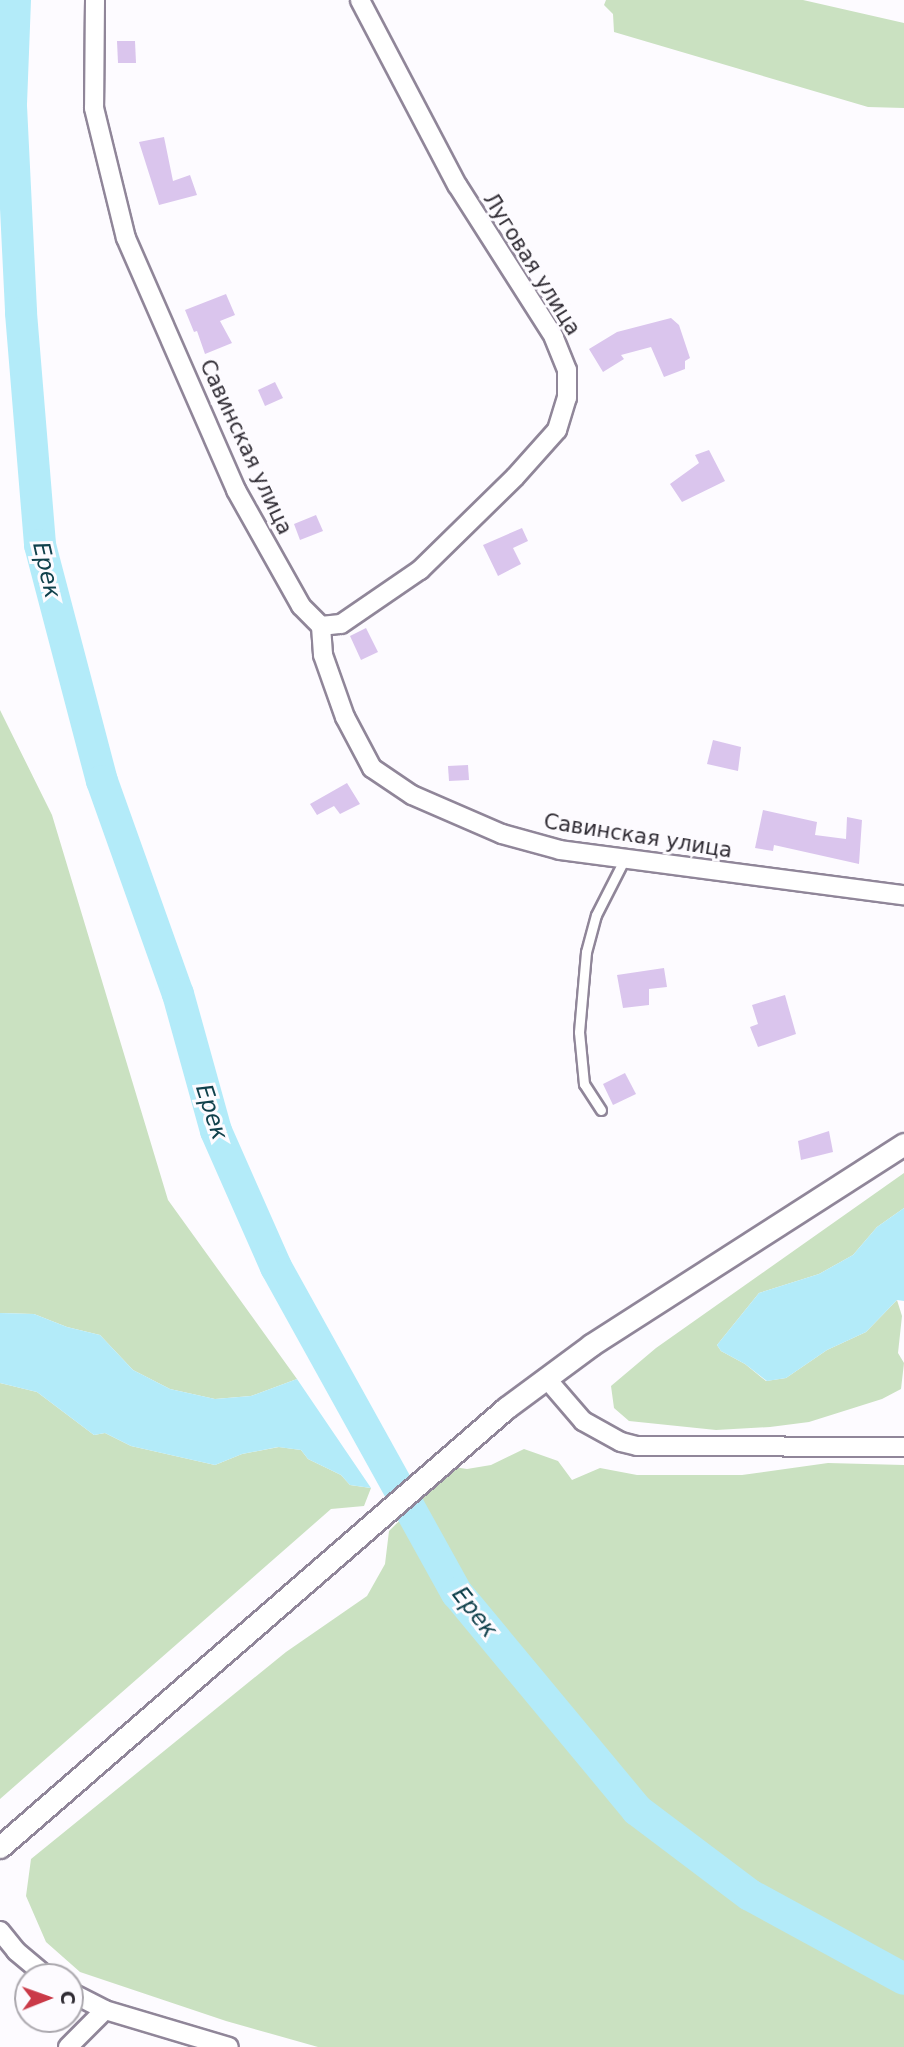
<!DOCTYPE html>
<html>
<head>
<meta charset="utf-8">
<style>
	body { margin:0 }
	#map { position:relative; width:904px; height:2047px; overflow:hidden; background:#fdfbff; font-family:"DejaVu Sans",sans-serif }
	div>[style] { position:absolute }
	.green>* { inset:0; background:#cae1c1 }
	.water>* { inset:0; background:#b3ebf9 }
	.river>* { height:32px; margin:-16px; padding:0 16px; transform-origin:16px; border-radius:16px; background:#b3ebf9 }
	.building>* { inset:0; background:#dac5ed }
	.roads { filter:drop-shadow(2px 0 #908699) drop-shadow(-2px 0 #908699) drop-shadow(0 2px #908699) drop-shadow(0 -2px #908699) }
	.service>* { height:9px; margin:-4.5px; padding:0 4.5px; transform-origin:4.5px; border-radius:4.5px; background:#fff }
	.minor>* { height:18px; margin:-9px; padding:0 9px; transform-origin:9px; border-radius:9px; background:#fff }
	.tertiary>* { height:21px; margin:-10.5px; padding:0 10.5px; transform-origin:10.5px; border-radius:10.5px; background:#fff }
	span { translate:-50% -50%; white-space:nowrap; text-align:center; line-height:1.15; -webkit-text-stroke:6px #fdfbff; paint-order:stroke }
	.street-label { font-size:21px; color:#302c34 }
	.water-label { font-size:23px; color:#10414c; font-style:italic }
	.north { position:absolute; left:14px; top:1963px; width:70px; height:70px; box-sizing:border-box; background:#fdfbff; border:2px solid #aba8ae; border-radius:50%; rotate:89deg; font-size:19px; font-weight:700; line-height:28px; text-align:center; color:#302c34 }
	.north::after { content:''; display:block; margin:auto; width:24px; height:32px; background:#ca3a48; clip-path:polygon(50% 0,100% 100%,50% 72%,0 100%) }
</style>
</head>
<body>
<div id="map">
	<div class="green">
		<div style="clip-path:polygon(606px 0,803px 0,904px 23px,904px 108px,868px 107px,614px 32px,613px 14px,604px 5px)"></div>
		<div style="clip-path:polygon(0 710px,52px 815px,168px 1200px,297px 1379px,251px 1396px,215px 1399px,170px 1389px,133px 1370px,100px 1335px,67px 1327px,34px 1314px,0 1313px)"></div>
		<div style="clip-path:polygon(904px 1173px,904px 1208px,877px 1227px,853px 1255px,819px 1274px,759px 1293px,717px 1345px,721px 1351px,745px 1364px,766px 1381px,786px 1378px,827px 1350px,866px 1332px,897px 1300px,902px 1316px,898px 1353px,904px 1363px,901px 1389px,882px 1399px,809px 1422px,770px 1427px,716px 1430px,629px 1421px,614px 1408px,611px 1386px,656px 1348px)"></div>
		<div style="clip-path:polygon(0 1383px,37px 1392px,94px 1435px,105px 1433px,131px 1446px,215px 1465px,242px 1454px,279px 1447px,301px 1450px,308px 1459px,341px 1475px,350px 1485px,371px 1488px,364px 1506px,331px 1509px,0 1799px)"></div>
		<div style="clip-path:polygon(524px 1449px,558px 1461px,572px 1480px,600px 1468px,637px 1475px,742px 1475px,828px 1463px,904px 1465px,904px 2047px,318px 2047px,226px 2021px,80px 1972px,46px 1942px,26px 1896px,31px 1859px,286px 1652px,367px 1596px,385px 1564px,389px 1531px,454px 1467px,467px 1469px,491px 1465px)"></div>
	</div>
	<div class="water">
		<div style="clip-path:polygon(904px 1208px,904px 1301px,897px 1300px,866px 1332px,827px 1350px,786px 1378px,767px 1381px,745px 1364px,721px 1351px,717px 1345px,759px 1293px,819px 1274px,853px 1255px,877px 1227px)"></div>
		<div style="clip-path:polygon(0 1313px,34px 1314px,67px 1327px,100px 1335px,133px 1370px,170px 1389px,215px 1399px,251px 1396px,297px 1379px,371px 1488px,350px 1485px,341px 1475px,308px 1459px,301px 1450px,278px 1447px,242px 1454px,215px 1465px,131px 1446px,105px 1433px,94px 1435px,37px 1392px,0 1383px)"></div>
	</div>
	<div class="river">
		<div style="left:15px;top:0;width:106px;rotate:92.2deg"></div>
		<div style="left:11px;top:106px;width:207px;rotate:87.2deg"></div>
		<div style="left:21px;top:313px;width:233px;rotate:85.3deg"></div>
		<div style="left:40px;top:545px;width:244px;rotate:75.3deg"></div>
		<div style="left:102px;top:781px;width:226px;rotate:70.4deg"></div>
		<div style="left:178px;top:994px;width:142px;rotate:74.5deg"></div>
		<div style="left:216px;top:1131px;width:149px;rotate:66.2deg"></div>
		<div style="left:276px;top:1267px;width:373px;rotate:61deg"></div>
		<div style="left:457px;top:1593px;width:282px;rotate:50.3deg"></div>
		<div style="left:637px;top:1810px;width:141px;rotate:37deg"></div>
		<div style="left:750px;top:1895px;width:175px;rotate:28.6deg"></div>
	</div>
	<div class="building">
		<div style="clip-path:polygon(117px 41px,135px 41px,136px 63px,118px 63px)"></div>
		<div style="clip-path:polygon(164px 137px,173px 181px,190px 175px,197px 195px,159px 205px,139px 142px)"></div>
		<div style="clip-path:polygon(226px 294px,235px 315px,220px 321px,232px 343px,205px 354px,197px 331px,194px 332px,185px 310px)"></div>
		<div style="clip-path:polygon(671px 318px,679px 325px,690px 358px,685px 361px,685px 369px,664px 377px,651px 347px,621px 355px,624px 359px,603px 372px,589px 349px,617px 332px)"></div>
		<div style="clip-path:polygon(275px 382px,283px 398px,265px 406px,258px 390px)"></div>
		<div style="clip-path:polygon(709px 450px,725px 481px,682px 502px,670px 484px,699px 463px,695px 455px)"></div>
		<div style="clip-path:polygon(316px 515px,323px 531px,300px 540px,294px 524px)"></div>
		<div style="clip-path:polygon(522px 528px,528px 541px,513px 548px,521px 564px,498px 576px,483px 545px)"></div>
		<div style="clip-path:polygon(366px 628px,378px 652px,361px 660px,350px 636px)"></div>
		<div style="clip-path:polygon(713px 740px,741px 747px,738px 771px,707px 764px)"></div>
		<div style="clip-path:polygon(468px 765px,469px 780px,449px 781px,448px 766px)"></div>
		<div style="clip-path:polygon(347px 783px,360px 804px,340px 814px,334px 806px,317px 815px,310px 804px)"></div>
		<div style="clip-path:polygon(763px 810px,817px 822px,815px 835px,846px 839px,847px 817px,862px 820px,859px 864px,774px 845px,773px 851px,755px 848px)"></div>
		<div style="clip-path:polygon(664px 968px,667px 987px,649px 989px,649px 1005px,623px 1008px,617px 975px)"></div>
		<div style="clip-path:polygon(785px 995px,796px 1034px,758px 1047px,750px 1027px,758px 1024px,752px 1005px)"></div>
		<div style="clip-path:polygon(625px 1073px,636px 1094px,613px 1105px,603px 1084px)"></div>
		<div style="clip-path:polygon(829px 1131px,833px 1152px,801px 1160px,798px 1141px)"></div>
	</div>
	<div class="roads">
		<div class="service">
			<div style="left:601px;top:1110px;width:31px;rotate:-123deg"></div>
			<div style="left:584px;top:1084px;width:52px;rotate:-95.5deg"></div>
			<div style="left:579px;top:1032px;width:80px;rotate:-85deg"></div>
			<div style="left:586px;top:952px;width:38px;rotate:-75deg"></div>
			<div style="left:596px;top:915px;width:62px;rotate:-63deg"></div>
		</div>
		<div class="minor">
			<div style="left:95px;top:0;width:108px;rotate:90.5deg"></div>
			<div style="left:94px;top:108px;width:134px;rotate:76.2deg"></div>
			<div style="left:126px;top:238px;width:275px;rotate:66.4deg"></div>
			<div style="left:236px;top:490px;width:133px;rotate:60.7deg"></div>
			<div style="left:301px;top:606px;width:28px;rotate:45deg"></div>
			<div style="left:321px;top:626px;width:29px;rotate:86deg"></div>
			<div style="left:323px;top:655px;width:66px;rotate:70.5deg"></div>
			<div style="left:345px;top:717px;width:58px;rotate:62.1deg"></div>
			<div style="left:372px;top:768px;width:48px;rotate:34deg"></div>
			<div style="left:412px;top:795px;width:98px;rotate:23.4deg"></div>
			<div style="left:502px;top:834px;width:60px;rotate:15.4deg"></div>
			<div style="left:560px;top:850px;width:347px;rotate:7.5deg"></div>
			<div style="left:321px;top:626px;width:20px;rotate:-6deg"></div>
			<div style="left:341px;top:624px;width:96px;rotate:-34.4deg"></div>
			<div style="left:420px;top:570px;width:133px;rotate:-44.4deg"></div>
			<div style="left:515px;top:477px;width:63px;rotate:-48.2deg"></div>
			<div style="left:557px;top:430px;width:34px;rotate:-73deg"></div>
			<div style="left:567px;top:398px;width:28px;rotate:-90deg"></div>
			<div style="left:567px;top:370px;width:35px;rotate:-112deg"></div>
			<div style="left:554px;top:337px;width:180px;rotate:-122.5deg"></div>
			<div style="left:457px;top:185px;width:209px;rotate:-117.7deg"></div>
			<div style="left:546px;top:1378px;width:57px;rotate:49.3deg"></div>
			<div style="left:583px;top:1421px;width:43px;rotate:28.9deg"></div>
			<div style="left:621px;top:1442px;width:16px;rotate:14deg"></div>
			<div style="left:637px;top:1446px;width:267px;rotate:0.2deg"></div>
			<div style="left:0;top:1931px;width:26px;rotate:51deg"></div>
			<div style="left:16px;top:1951px;width:40px;rotate:40deg"></div>
			<div style="left:70px;top:1992px;width:39px;rotate:27deg"></div>
			<div style="left:105px;top:2010px;width:129px;rotate:16.6deg"></div>
			<div style="left:68px;top:2047px;width:52px;rotate:-45deg"></div>
		</div>
		<div class="tertiary">
			<div style="left:0;top:1847px;width:670px;rotate:-40.94deg"></div>
			<div style="left:506px;top:1408px;width:106px;rotate:-36.5deg"></div>
			<div style="left:591px;top:1345px;width:372px;rotate:-32.7deg"></div>
		</div>
	</div>
	<div class="street-label">
		<span style="left:532px;top:264px;rotate:58deg">Луговая улица</span>
		<span style="left:246px;top:447px;rotate:65deg">Савинская улица</span>
		<span style="left:638px;top:836px;rotate:9deg">Савинская улица</span>
	</div>
	<div class="water-label">
		<span style="left:47px;top:570px;rotate:77deg">Ерек</span>
		<span style="left:212px;top:1112px;rotate:72deg">Ерек</span>
		<span style="left:475px;top:1612px;rotate:52deg">Ерек</span>
	</div>
	<div class="north">С</div>
</div>
</body>
</html>
